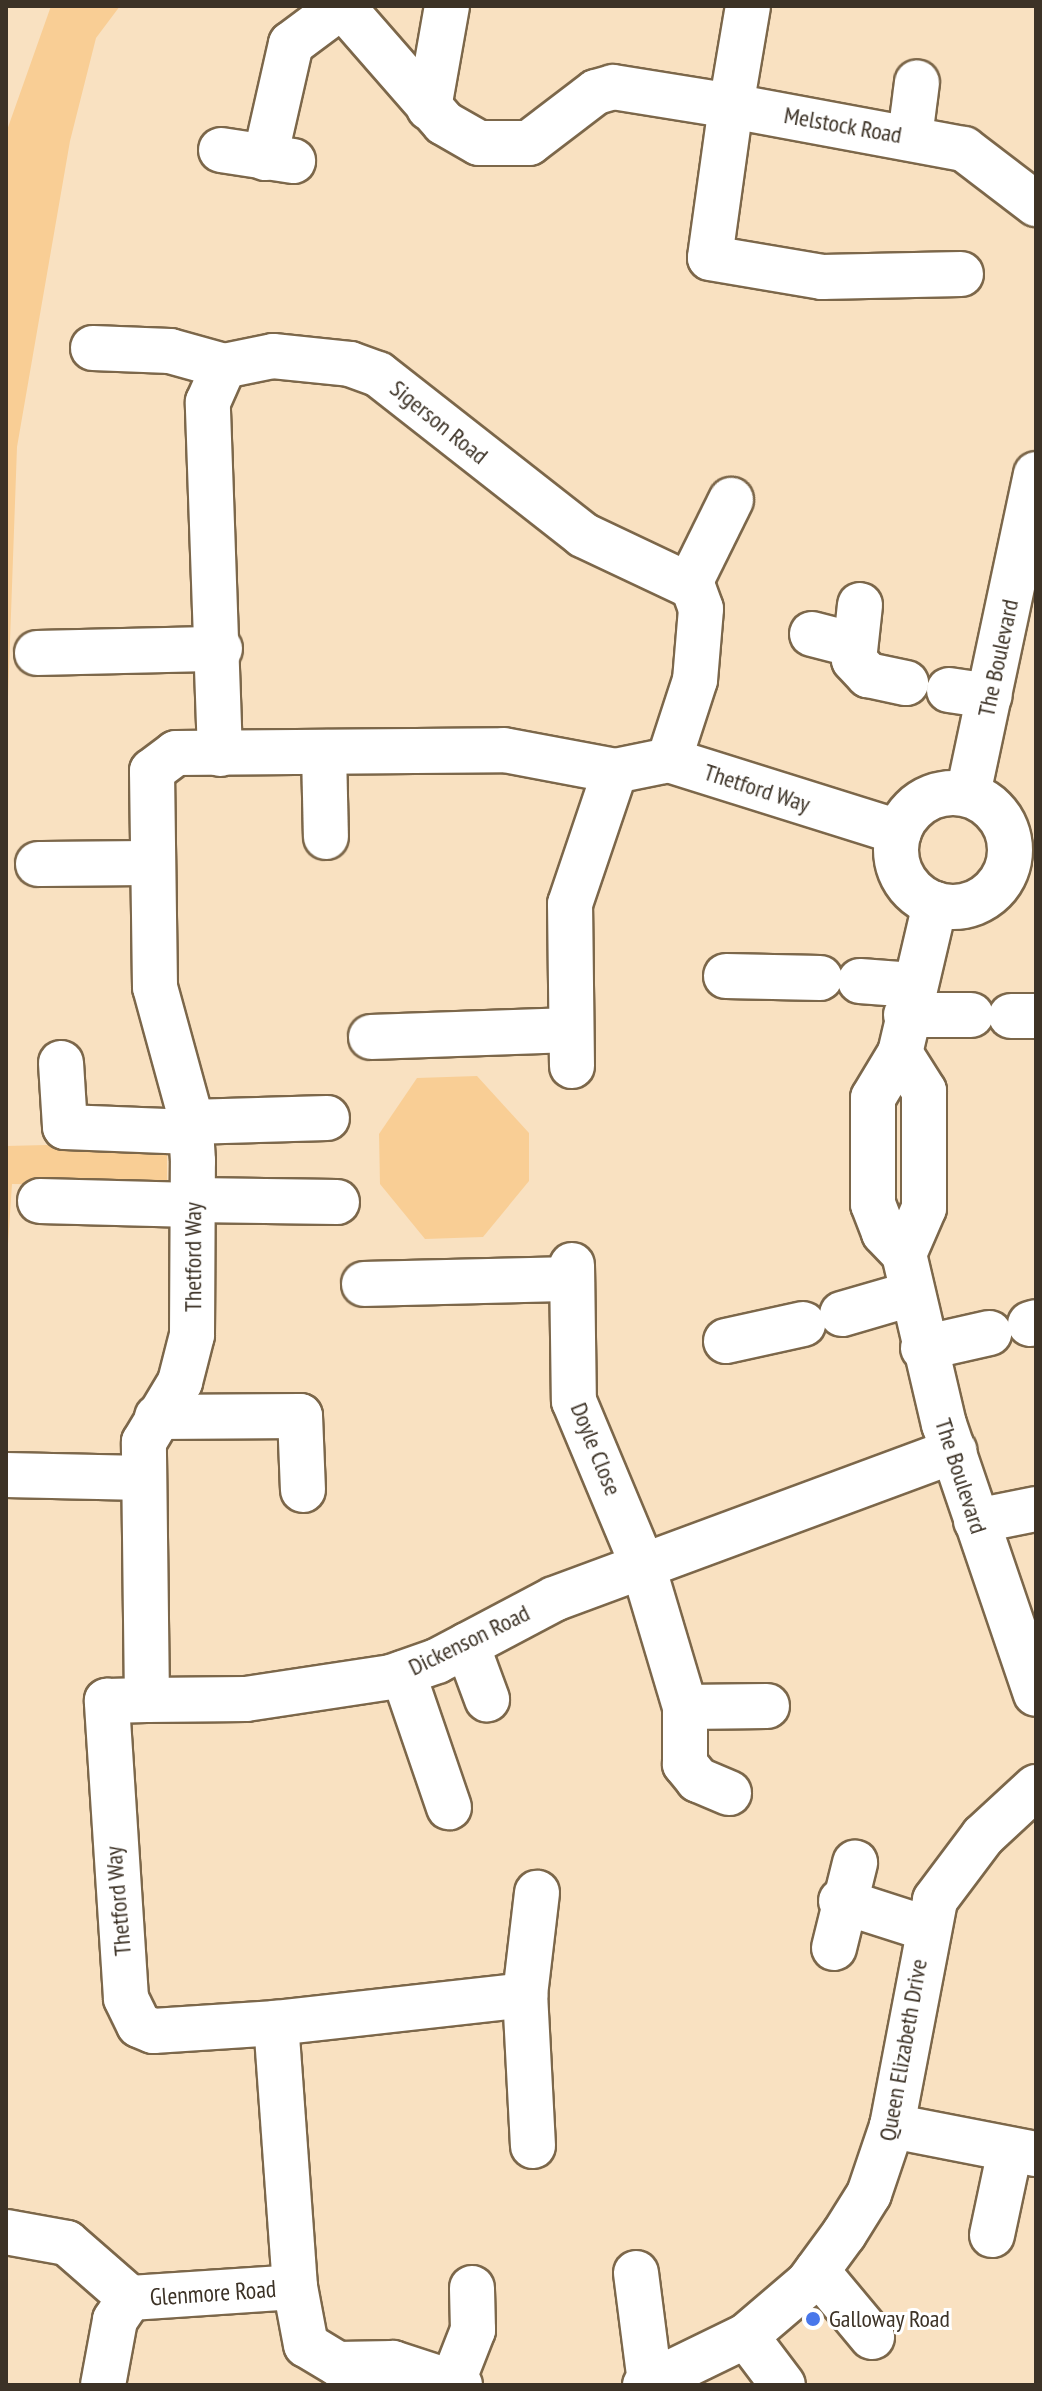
<!DOCTYPE html>
<html>
<head>
<meta charset="utf-8">
<style>
	body { margin:0 }
	#map { position:relative; width:1042px; height:2391px; overflow:hidden; background:#f9e1c1; font-family:"PT Sans Narrow",sans-serif }
	div>[style] { position:absolute }
	.green>* { inset:0; background:#f9ce95 }
	.roads { filter:drop-shadow(2px 0 #7c674a) drop-shadow(-2px 0 #7c674a) drop-shadow(0 2px #7c674a) drop-shadow(0 -2px #7c674a) }
	.minor>* { height:44px; margin:-22px; padding:0 22px; transform-origin:22px; border-radius:22px; background:#fff }
	.minor>.ring { margin:-22px; padding:0; box-sizing:content-box; background:none; border:44px solid #fff; border-radius:50% }
	.dots>* { width:22px; height:22px; translate:-50% -50%; box-sizing:border-box; border:4px solid #fff; border-radius:50% }
	span { translate:-50% -50%; white-space:nowrap; text-align:center; line-height:1.15; -webkit-text-stroke:6px #fff; paint-order:stroke }
	.street-label { font-size:24px; color:#3c3226 }
	.poi-label { font-size:24px; color:#3c3226 }
	.left { translate:0 -50%; text-align:left }
	.frame { position:absolute; inset:0; border:8px solid #3c3226; pointer-events:none }
</style>
</head>
<body>
<div id="map">
	<div class="green">
		<div style="clip-path:polygon(51px 6px,120px 6px,96px 38px,70px 141px,17px 447px,6px 753px,6px 133px)"></div>
		<div style="clip-path:polygon(477px 1076px,529px 1133px,529px 1181px,483px 1237px,425px 1239px,380px 1184px,379px 1134px,417px 1078px)"></div>
		<div style="clip-path:polygon(167px 1142px,167px 1186px,12px 1184px,6px 1274px,6px 1146px)"></div>
	</div>
	<div class="roads">
		<div class="minor">
			<div style="left:342px;top:6px;width:155px;rotate:48.9deg"></div>
			<div style="left:444px;top:123px;width:40px;rotate:29.7deg"></div>
			<div style="left:479px;top:143px;width:50px"></div>
			<div style="left:529px;top:143px;width:84px;rotate:-37.3deg"></div>
			<div style="left:596px;top:92px;width:18px;rotate:-16deg"></div>
			<div style="left:613px;top:87px;width:120px;rotate:9.1deg"></div>
			<div style="left:731px;top:106px;width:153px;rotate:97.9deg"></div>
			<div style="left:710px;top:258px;width:114px;rotate:9.6deg"></div>
			<div style="left:822px;top:277px;width:139px;rotate:-1.2deg"></div>
			<div style="left:748px;top:6px;width:101px;rotate:99.6deg"></div>
			<div style="left:731px;top:106px;width:237px;rotate:10.5deg"></div>
			<div style="left:964px;top:149px;width:91px;rotate:37.4deg"></div>
			<div style="left:429px;top:108px;width:104px;rotate:-80deg"></div>
			<div style="left:910px;top:137px;width:55px;rotate:-82.7deg"></div>
			<div style="left:221px;top:150px;width:73px;rotate:8.7deg"></div>
			<div style="left:265px;top:158px;width:117px;rotate:-77.2deg"></div>
			<div style="left:291px;top:44px;width:64px;rotate:-36.7deg"></div>
			<div style="left:93px;top:348px;width:77px;rotate:2.2deg"></div>
			<div style="left:170px;top:351px;width:56px;rotate:15.5deg"></div>
			<div style="left:689px;top:585px;width:95px;rotate:-63.7deg"></div>
			<div style="left:860px;top:605px;width:55px;rotate:96.2deg"></div>
			<div style="left:854px;top:660px;width:21px;rotate:47deg"></div>
			<div style="left:868px;top:675px;width:39px;rotate:12deg"></div>
			<div style="left:812px;top:634px;width:40px;rotate:14.4deg"></div>
			<div style="left:37px;top:653px;width:183px;rotate:-1.3deg"></div>
			<div style="left:949px;top:690px;width:41px;rotate:8.3deg"></div>
			<div style="left:324px;top:752px;width:85px;rotate:88.7deg"></div>
			<div style="left:220px;top:754px;width:352px;rotate:-92deg"></div>
			<div style="left:208px;top:402px;width:39px;rotate:-66deg"></div>
			<div style="left:224px;top:366px;width:50px;rotate:-11.5deg"></div>
			<div style="left:273px;top:356px;width:77px;rotate:5.9deg"></div>
			<div style="left:350px;top:364px;width:30px;rotate:20deg"></div>
			<div style="left:378px;top:374px;width:261px;rotate:38.1deg"></div>
			<div style="left:583px;top:535px;width:122px;rotate:25.3deg"></div>
			<div style="left:693px;top:587px;width:23px;rotate:70deg"></div>
			<div style="left:701px;top:609px;width:71px;rotate:94.8deg"></div>
			<div style="left:695px;top:680px;width:84px;rotate:108deg"></div>
			<div class="ring" style="left:896px;top:793px;width:70px;height:70px"></div>
			<div style="left:968px;top:794px;width:327px;rotate:-78deg"></div>
			<div style="left:38px;top:864px;width:112px;rotate:-0.5deg"></div>
			<div style="left:935px;top:904px;width:153px;rotate:103.2deg"></div>
			<div style="left:900px;top:1053px;width:52px;rotate:121deg"></div>
			<div style="left:873px;top:1098px;width:106px;rotate:90deg"></div>
			<div style="left:873px;top:1204px;width:31px;rotate:69deg"></div>
			<div style="left:884px;top:1233px;width:29px;rotate:46deg"></div>
			<div style="left:904px;top:1254px;width:175px;rotate:76.8deg"></div>
			<div style="left:944px;top:1424px;width:285px;rotate:71.2deg"></div>
			<div style="left:726px;top:976px;width:94px;rotate:1.2deg"></div>
			<div style="left:860px;top:981px;width:53px;rotate:4.3deg"></div>
			<div style="left:906px;top:1015px;width:65px"></div>
			<div style="left:1011px;top:1016px;width:25px"></div>
			<div style="left:371px;top:1037px;width:200px;rotate:-2deg"></div>
			<div style="left:900px;top:1053px;width:45px;rotate:57.7deg"></div>
			<div style="left:924px;top:1091px;width:117px;rotate:90deg"></div>
			<div style="left:924px;top:1208px;width:50px;rotate:113.5deg"></div>
			<div style="left:61px;top:1063px;width:64px;rotate:86.4deg"></div>
			<div style="left:65px;top:1127px;width:126px;rotate:2.3deg"></div>
			<div style="left:572px;top:1066px;width:162px;rotate:-90.7deg"></div>
			<div style="left:570px;top:904px;width:140px;rotate:-71.3deg"></div>
			<div style="left:190px;top:1122px;width:137px;rotate:-1.7deg"></div>
			<div style="left:193px;top:1200px;width:144px;rotate:0.8deg"></div>
			<div style="left:40px;top:1201px;width:153px;rotate:1.5deg"></div>
			<div style="left:572px;top:1265px;width:136px;rotate:89.2deg"></div>
			<div style="left:574px;top:1401px;width:179px;rotate:67.3deg"></div>
			<div style="left:643px;top:1566px;width:147px;rotate:73.4deg"></div>
			<div style="left:364px;top:1284px;width:208px;rotate:-1.4deg"></div>
			<div style="left:842px;top:1314px;width:72px;rotate:-16.2deg"></div>
			<div style="left:1030px;top:1324px;width:6px;rotate:-18deg"></div>
			<div style="left:726px;top:1341px;width:79px;rotate:-12.4deg"></div>
			<div style="left:923px;top:1348px;width:68px;rotate:-12.8deg"></div>
			<div style="left:157px;top:1417px;width:143px;rotate:-0.4deg"></div>
			<div style="left:300px;top:1416px;width:74px;rotate:87.7deg"></div>
			<div style="left:6px;top:1475px;width:138px;rotate:1.2deg"></div>
			<div style="left:976px;top:1521px;width:61px;rotate:-11.3deg"></div>
			<div style="left:467px;top:1645px;width:58px;rotate:69.7deg"></div>
			<div style="left:403px;top:1673px;width:142px;rotate:71.1deg"></div>
			<div style="left:147px;top:1700px;width:99px;rotate:-0.6deg"></div>
			<div style="left:246px;top:1699px;width:147px;rotate:-8.6deg"></div>
			<div style="left:391px;top:1677px;width:49px;rotate:-19.2deg"></div>
			<div style="left:437px;top:1661px;width:132px;rotate:-27.9deg"></div>
			<div style="left:554px;top:1599px;width:427px;rotate:-20.3deg"></div>
			<div style="left:729px;top:1793px;width:34px;rotate:-157deg"></div>
			<div style="left:698px;top:1780px;width:21px;rotate:-129deg"></div>
			<div style="left:685px;top:1764px;width:57px;rotate:-90deg"></div>
			<div style="left:685px;top:1707px;width:82px;rotate:-0.7deg"></div>
			<div style="left:841px;top:1901px;width:88px;rotate:17.8deg"></div>
			<div style="left:834px;top:1948px;width:88px;rotate:-76.1deg"></div>
			<div style="left:276px;top:2023px;width:251px;rotate:-6.4deg"></div>
			<div style="left:892px;top:2126px;width:147px;rotate:11deg"></div>
			<div style="left:533px;top:2146px;width:151px;rotate:-93deg"></div>
			<div style="left:525px;top:1995px;width:103px;rotate:-83.3deg"></div>
			<div style="left:6px;top:2232px;width:62px;rotate:10.2deg"></div>
			<div style="left:67px;top:2243px;width:84px;rotate:41.1deg"></div>
			<div style="left:992px;top:2235px;width:87px;rotate:-78deg"></div>
			<div style="left:817px;top:2271px;width:86px;rotate:50.2deg"></div>
			<div style="left:636px;top:2273px;width:111px;rotate:82.7deg"></div>
			<div style="left:746px;top:2336px;width:61px;rotate:52.9deg"></div>
			<div style="left:453px;top:2381px;width:55px;rotate:-68.6deg"></div>
			<div style="left:473px;top:2330px;width:42px;rotate:-91.4deg"></div>
			<div style="left:103px;top:2385px;width:66px;rotate:-79.5deg"></div>
			<div style="left:115px;top:2320px;width:27px;rotate:-56deg"></div>
			<div style="left:130px;top:2298px;width:165px;rotate:-3.8deg"></div>
			<div style="left:460px;top:2385px;width:71px;rotate:-161.8deg"></div>
			<div style="left:393px;top:2363px;width:55px;rotate:179deg"></div>
			<div style="left:338px;top:2364px;width:37px;rotate:-149deg"></div>
			<div style="left:306px;top:2345px;width:59px;rotate:-100.7deg"></div>
			<div style="left:295px;top:2287px;width:265px;rotate:-94.1deg"></div>
			<div style="left:276px;top:2023px;width:123px;rotate:176.3deg"></div>
			<div style="left:153px;top:2031px;width:15px;rotate:-157deg"></div>
			<div style="left:139px;top:2025px;width:30px;rotate:-116deg"></div>
			<div style="left:126px;top:1998px;width:298px;rotate:-93.7deg"></div>
			<div style="left:107px;top:1701px;width:40px;rotate:-1.4deg"></div>
			<div style="left:147px;top:1700px;width:258px;rotate:-90.7deg"></div>
			<div style="left:144px;top:1442px;width:70px;rotate:-59deg"></div>
			<div style="left:180px;top:1382px;width:49px;rotate:-75.7deg"></div>
			<div style="left:192px;top:1335px;width:174px;rotate:-89.7deg"></div>
			<div style="left:193px;top:1161px;width:46px;rotate:-93.7deg"></div>
			<div style="left:190px;top:1115px;width:133px;rotate:-105.3deg"></div>
			<div style="left:155px;top:987px;width:216px;rotate:-90.8deg"></div>
			<div style="left:152px;top:771px;width:30px;rotate:-37deg"></div>
			<div style="left:176px;top:753px;width:328px;rotate:-0.5deg"></div>
			<div style="left:504px;top:750px;width:113px;rotate:10.7deg"></div>
			<div style="left:615px;top:771px;width:55px;rotate:-11.5deg"></div>
			<div style="left:669px;top:760px;width:241px;rotate:17.4deg"></div>
			<div style="left:645px;top:2385px;width:112px;rotate:-25.9deg"></div>
			<div style="left:746px;top:2336px;width:82px;rotate:-40.5deg"></div>
			<div style="left:808px;top:2283px;width:61px;rotate:-53.7deg"></div>
			<div style="left:844px;top:2234px;width:47px;rotate:-58deg"></div>
			<div style="left:869px;top:2194px;width:72px;rotate:-71.3deg"></div>
			<div style="left:892px;top:2126px;width:230px;rotate:-79.2deg"></div>
			<div style="left:935px;top:1900px;width:80px;rotate:-53.1deg"></div>
			<div style="left:983px;top:1836px;width:72px;rotate:-42.8deg"></div>
		</div>
	</div>
	<div class="dots">
		<div style="left:813px;top:2319px;background:#4977ea"></div>
	</div>
	<div class="street-label">
		<span style="left:843px;top:125px;rotate:10deg">Melstock Road</span>
		<span style="left:439px;top:422px;rotate:39deg">Sigerson Road</span>
		<span style="left:998px;top:658px;rotate:-78deg">The Boulevard</span>
		<span style="left:757px;top:788px;rotate:18deg">Thetford Way</span>
		<span style="left:193px;top:1257px;rotate:-90deg">Thetford Way</span>
		<span style="left:596px;top:1449px;rotate:68deg">Doyle Close</span>
		<span style="left:961px;top:1476px;rotate:72deg">The Boulevard</span>
		<span style="left:469px;top:1640px;rotate:-26deg">Dickenson Road</span>
		<span style="left:118px;top:1901px;rotate:-95deg">Thetford Way</span>
		<span style="left:903px;top:2050px;rotate:-80deg">Queen Elizabeth Drive</span>
		<span style="left:213px;top:2293px;rotate:-4deg">Glenmore Road</span>
	</div>
	<div class="poi-label">
		<span class="left" style="left:829px;top:2319px">Galloway Road</span>
	</div>
	<div class="frame"></div>
</div>
</body>
</html>
